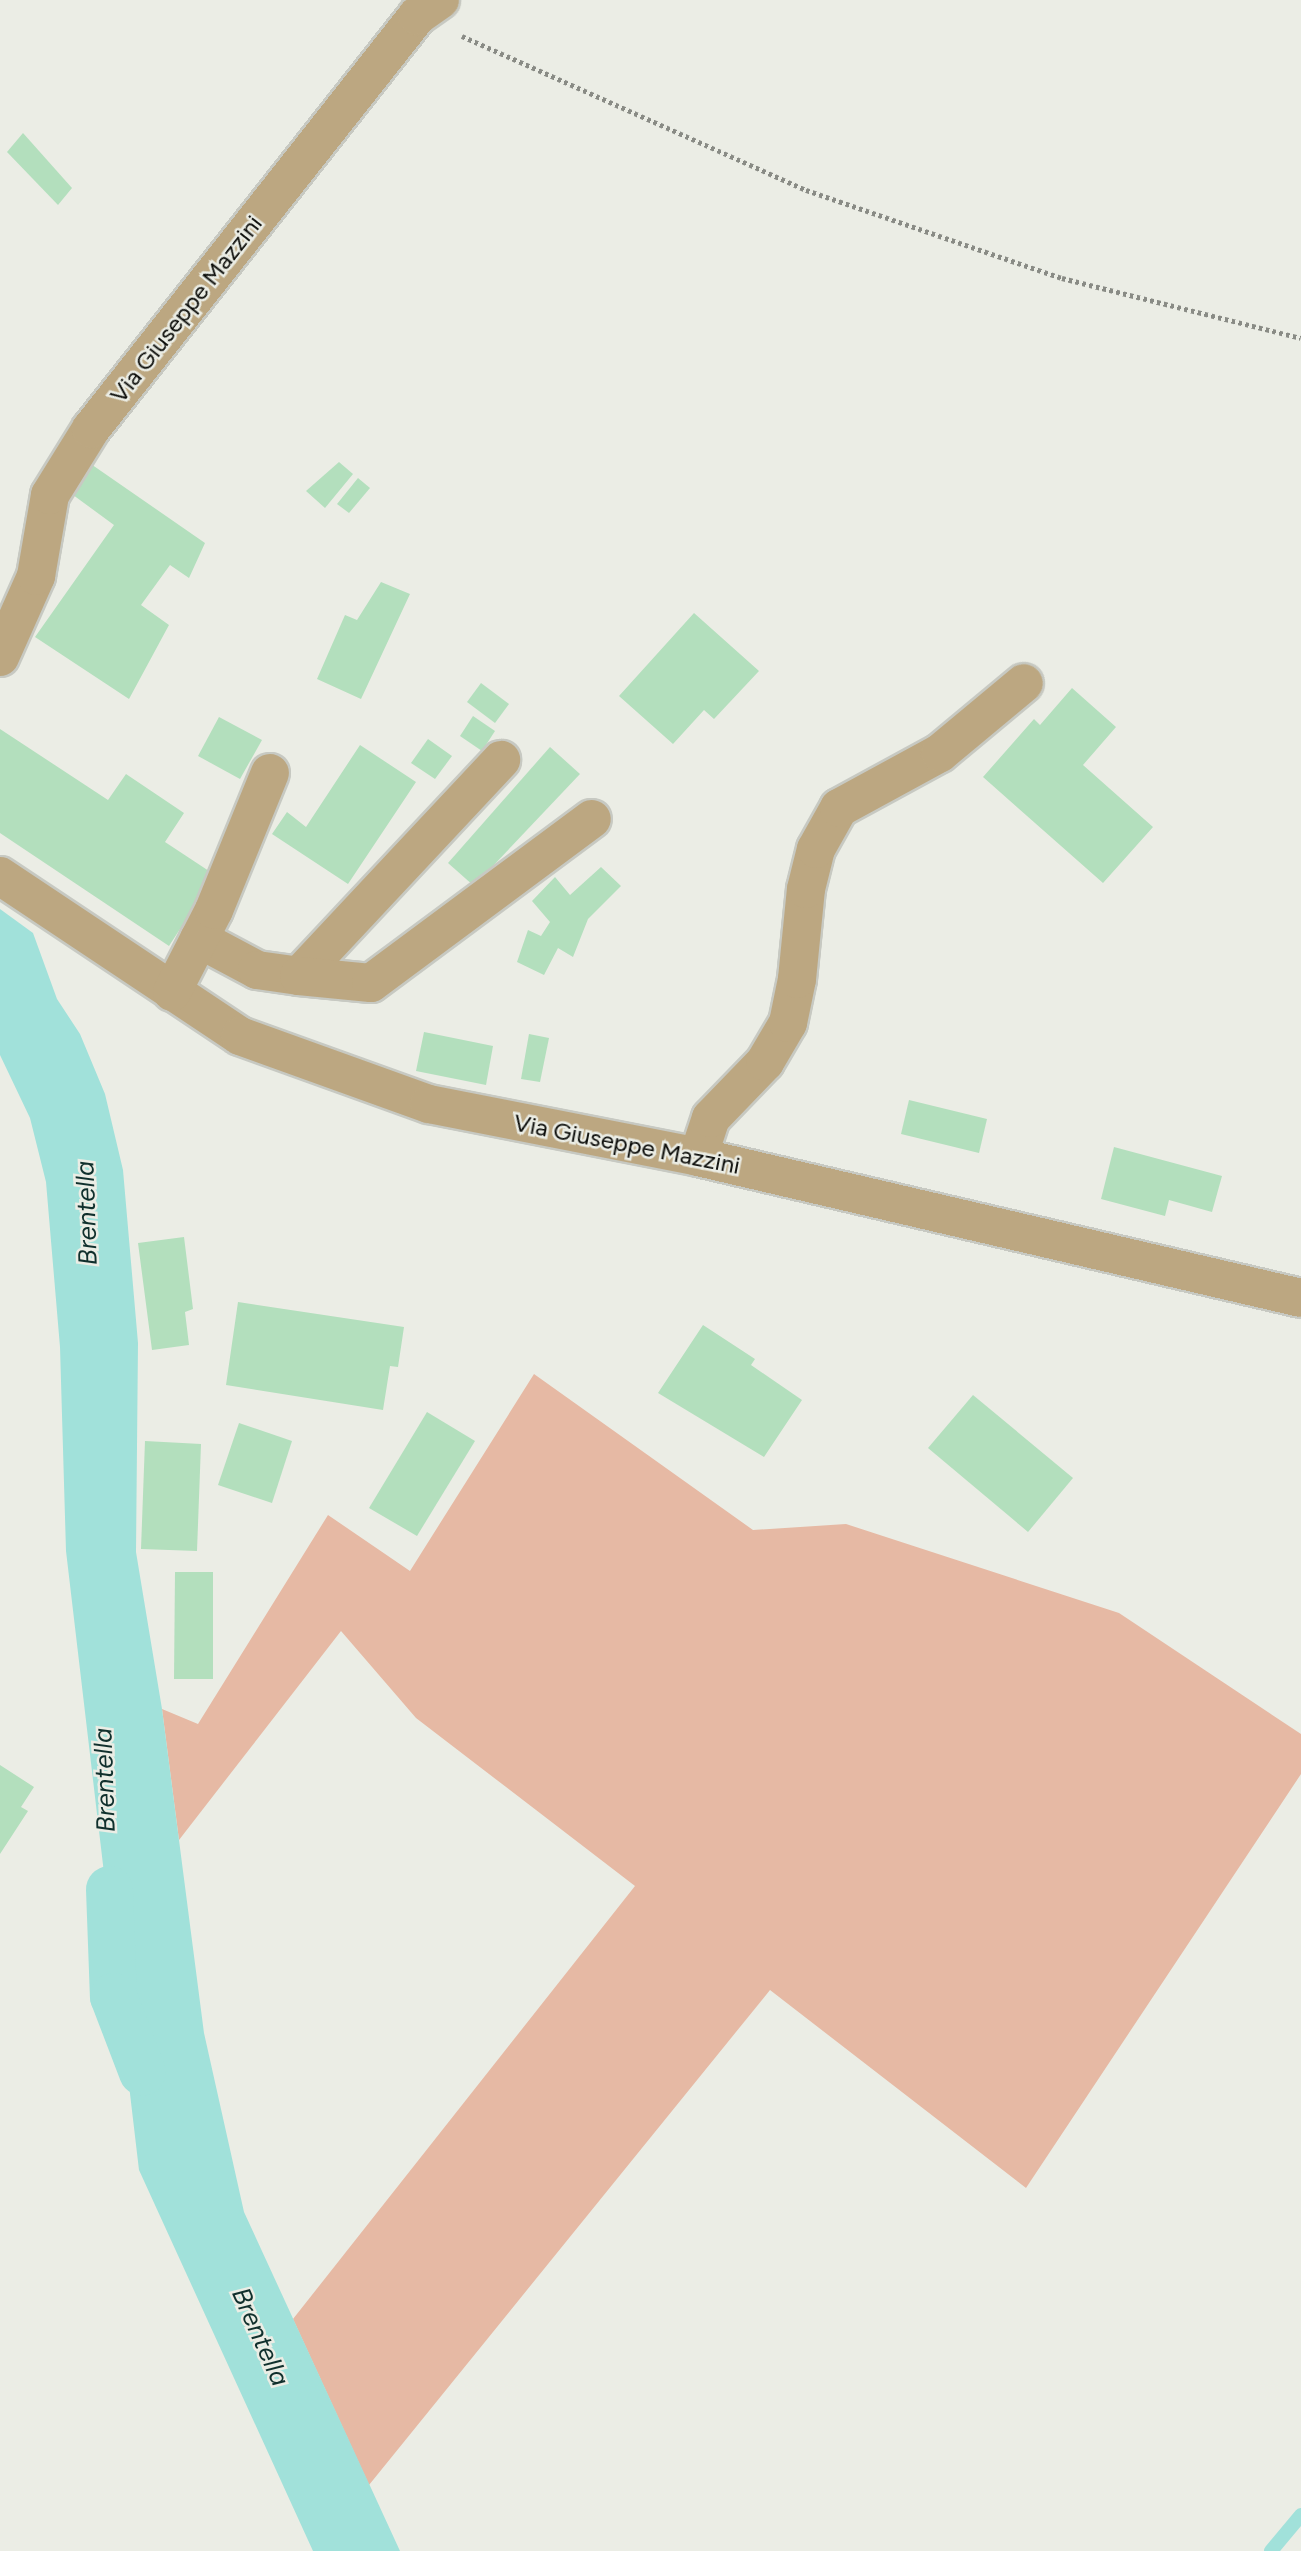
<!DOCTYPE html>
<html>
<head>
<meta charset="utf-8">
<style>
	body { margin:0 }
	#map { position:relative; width:1301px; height:2551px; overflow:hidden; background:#ebede5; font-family:Figtree,sans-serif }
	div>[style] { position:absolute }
	.green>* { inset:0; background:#e6b9a4 }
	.water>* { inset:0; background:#a1e1da }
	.stream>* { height:14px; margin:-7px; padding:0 7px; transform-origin:7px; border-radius:7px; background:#a1e1da }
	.canal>* { height:47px; margin:-23.5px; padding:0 23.5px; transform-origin:23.5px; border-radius:23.5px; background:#a1e1da }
	.building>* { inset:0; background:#b3dfbd }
	.path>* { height:4.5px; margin-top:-2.25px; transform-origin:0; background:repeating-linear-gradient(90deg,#898b85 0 3.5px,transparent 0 7px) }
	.roads { filter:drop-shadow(2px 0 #c7c9c2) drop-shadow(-2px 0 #c7c9c2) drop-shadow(0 2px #c7c9c2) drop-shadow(0 -2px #c7c9c2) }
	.minor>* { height:38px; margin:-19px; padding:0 19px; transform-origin:19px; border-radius:19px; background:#bca781 }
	span { translate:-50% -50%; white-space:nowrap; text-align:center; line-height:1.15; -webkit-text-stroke:5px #ebede5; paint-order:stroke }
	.street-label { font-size:24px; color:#0b0c09 }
	.water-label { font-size:26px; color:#10302d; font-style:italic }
</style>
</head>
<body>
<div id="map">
	<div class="green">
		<div style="clip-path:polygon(534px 1374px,753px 1530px,846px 1524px,1119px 1613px,1301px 1734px,1301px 1774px,1026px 2188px,770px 1990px,369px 2485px,293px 2319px,635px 1886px,416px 1718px,341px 1631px,179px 1840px,162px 1709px,198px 1724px,328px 1515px,410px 1571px)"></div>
	</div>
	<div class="water">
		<div style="clip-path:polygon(0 909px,33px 933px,57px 999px,80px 1034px,105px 1094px,123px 1170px,138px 1343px,136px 1552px,162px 1709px,204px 2033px,244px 2212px,400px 2551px,313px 2551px,139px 2170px,66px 1551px,60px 1347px,46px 1182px,30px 1118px,0 1055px)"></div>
	</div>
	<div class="stream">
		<div style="left:1271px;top:2551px;width:47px;rotate:-50.2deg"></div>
	</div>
	<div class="canal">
		<div style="left:109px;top:1889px;width:107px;rotate:87.9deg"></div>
		<div style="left:113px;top:1996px;width:81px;rotate:69.1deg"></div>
	</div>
	<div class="building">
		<div style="clip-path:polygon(23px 133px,72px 188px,58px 205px,7px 152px)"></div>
		<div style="clip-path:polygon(88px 462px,205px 543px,189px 578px,170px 565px,141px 605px,169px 625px,129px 699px,35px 637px,114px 525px,69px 492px)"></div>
		<div style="clip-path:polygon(339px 462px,353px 474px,325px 508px,306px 491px)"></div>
		<div style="clip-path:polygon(358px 478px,370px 488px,349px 513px,337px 504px)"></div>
		<div style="clip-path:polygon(381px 582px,410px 594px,361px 699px,317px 679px,345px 615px,357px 620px)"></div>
		<div style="clip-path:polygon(694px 613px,759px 671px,714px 719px,704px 710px,673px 744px,619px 696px)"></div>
		<div style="clip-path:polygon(481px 683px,509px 704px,495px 723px,467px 702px)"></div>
		<div style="clip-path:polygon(1072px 688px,1116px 727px,1083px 765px,1153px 827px,1103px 883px,983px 777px,1034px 719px,1040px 725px)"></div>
		<div style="clip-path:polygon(473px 716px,495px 731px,482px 751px,460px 736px)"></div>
		<div style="clip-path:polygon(219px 717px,262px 740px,240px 779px,198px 756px)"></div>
		<div style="clip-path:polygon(0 729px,108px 800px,126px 774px,184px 813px,165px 842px,215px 875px,169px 946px,0 833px)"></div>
		<div style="clip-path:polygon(428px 739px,452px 756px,435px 779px,411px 763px)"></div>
		<div style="clip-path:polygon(360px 745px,416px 782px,348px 884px,272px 834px,287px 812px,306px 827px)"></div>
		<div style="clip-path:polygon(550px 747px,580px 774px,474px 886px,448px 863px)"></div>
		<div style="clip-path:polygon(601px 867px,621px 886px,588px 919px,573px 957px,558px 948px,544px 975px,517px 962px,528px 930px,541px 936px,550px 922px,532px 901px,555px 877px,570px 895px)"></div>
		<div style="clip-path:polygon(424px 1032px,493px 1046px,486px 1085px,416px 1071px)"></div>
		<div style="clip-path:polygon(529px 1034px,549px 1038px,540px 1082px,521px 1079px)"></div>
		<div style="clip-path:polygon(909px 1100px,987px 1119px,979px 1153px,901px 1134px)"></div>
		<div style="clip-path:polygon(1114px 1147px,1222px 1176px,1212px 1212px,1169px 1200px,1165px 1216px,1101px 1199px)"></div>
		<div style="clip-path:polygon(184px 1237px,193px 1309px,185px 1312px,189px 1345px,152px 1350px,138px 1243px)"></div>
		<div style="clip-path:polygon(238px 1302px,404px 1327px,398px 1367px,390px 1366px,383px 1410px,226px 1385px)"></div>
		<div style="clip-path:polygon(703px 1325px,755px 1359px,751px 1365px,802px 1400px,764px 1457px,658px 1393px)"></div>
		<div style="clip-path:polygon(973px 1395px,1073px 1478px,1028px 1532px,928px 1448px)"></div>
		<div style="clip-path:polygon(427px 1412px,475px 1441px,417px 1536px,369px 1508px)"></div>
		<div style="clip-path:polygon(239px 1423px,292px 1441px,272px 1503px,218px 1485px)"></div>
		<div style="clip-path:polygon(145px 1441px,201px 1444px,197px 1551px,141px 1549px)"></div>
		<div style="clip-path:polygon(175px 1572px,213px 1572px,213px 1679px,174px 1679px)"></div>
		<div style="clip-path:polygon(0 1765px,34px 1787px,21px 1807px,28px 1811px,0 1854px)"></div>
	</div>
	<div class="path">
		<div style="left:462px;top:36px;width:377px;rotate:24.1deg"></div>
		<div style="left:806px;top:190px;width:271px;rotate:19deg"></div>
		<div style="left:1062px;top:278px;width:246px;rotate:14.1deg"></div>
	</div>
	<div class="roads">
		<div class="minor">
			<div style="left:0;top:657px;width:89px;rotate:-66deg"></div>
			<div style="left:36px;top:576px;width:82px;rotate:-80.2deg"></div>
			<div style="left:50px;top:495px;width:78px;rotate:-58.2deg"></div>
			<div style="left:91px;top:429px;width:526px;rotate:-51.71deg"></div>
			<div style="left:417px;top:16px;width:28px;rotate:-35deg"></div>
			<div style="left:0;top:876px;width:288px;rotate:33.7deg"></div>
			<div style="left:240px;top:1036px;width:201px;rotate:19.8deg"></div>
			<div style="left:429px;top:1104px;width:274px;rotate:11.1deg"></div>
			<div style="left:698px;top:1157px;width:619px;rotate:13.16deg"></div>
			<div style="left:199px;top:939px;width:66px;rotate:28.1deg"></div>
			<div style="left:257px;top:970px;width:42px;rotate:8.1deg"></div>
			<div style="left:299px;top:976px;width:296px;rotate:-46.9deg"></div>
			<div style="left:299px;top:976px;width:72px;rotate:5.6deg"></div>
			<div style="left:371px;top:983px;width:275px;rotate:-36.6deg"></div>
			<div style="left:172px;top:992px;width:92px;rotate:-62.9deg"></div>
			<div style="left:214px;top:910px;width:148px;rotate:-67.8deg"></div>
			<div style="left:698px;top:1157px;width:41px;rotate:-71.6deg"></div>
			<div style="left:711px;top:1118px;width:78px;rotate:-46deg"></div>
			<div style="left:765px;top:1062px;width:45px;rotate:-59.5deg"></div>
			<div style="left:788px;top:1023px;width:45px;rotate:-78.4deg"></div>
			<div style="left:797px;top:979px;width:90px;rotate:-84.3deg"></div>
			<div style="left:806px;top:889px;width:41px;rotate:-76deg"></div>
			<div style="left:816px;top:849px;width:47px;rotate:-60.7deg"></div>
			<div style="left:839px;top:808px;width:115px;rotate:-28.6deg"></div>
			<div style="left:940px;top:753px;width:109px;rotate:-39.8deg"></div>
		</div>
	</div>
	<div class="street-label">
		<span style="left:186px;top:309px;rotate:-52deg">Via Giuseppe Mazzini</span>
		<span style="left:627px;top:1144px;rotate:11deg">Via Giuseppe Mazzini</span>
	</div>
	<div class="water-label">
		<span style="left:87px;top:1213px;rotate:-92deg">Brentella</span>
		<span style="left:105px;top:1780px;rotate:-92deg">Brentella</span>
		<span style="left:260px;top:2337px;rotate:66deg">Brentella</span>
	</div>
</div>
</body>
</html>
